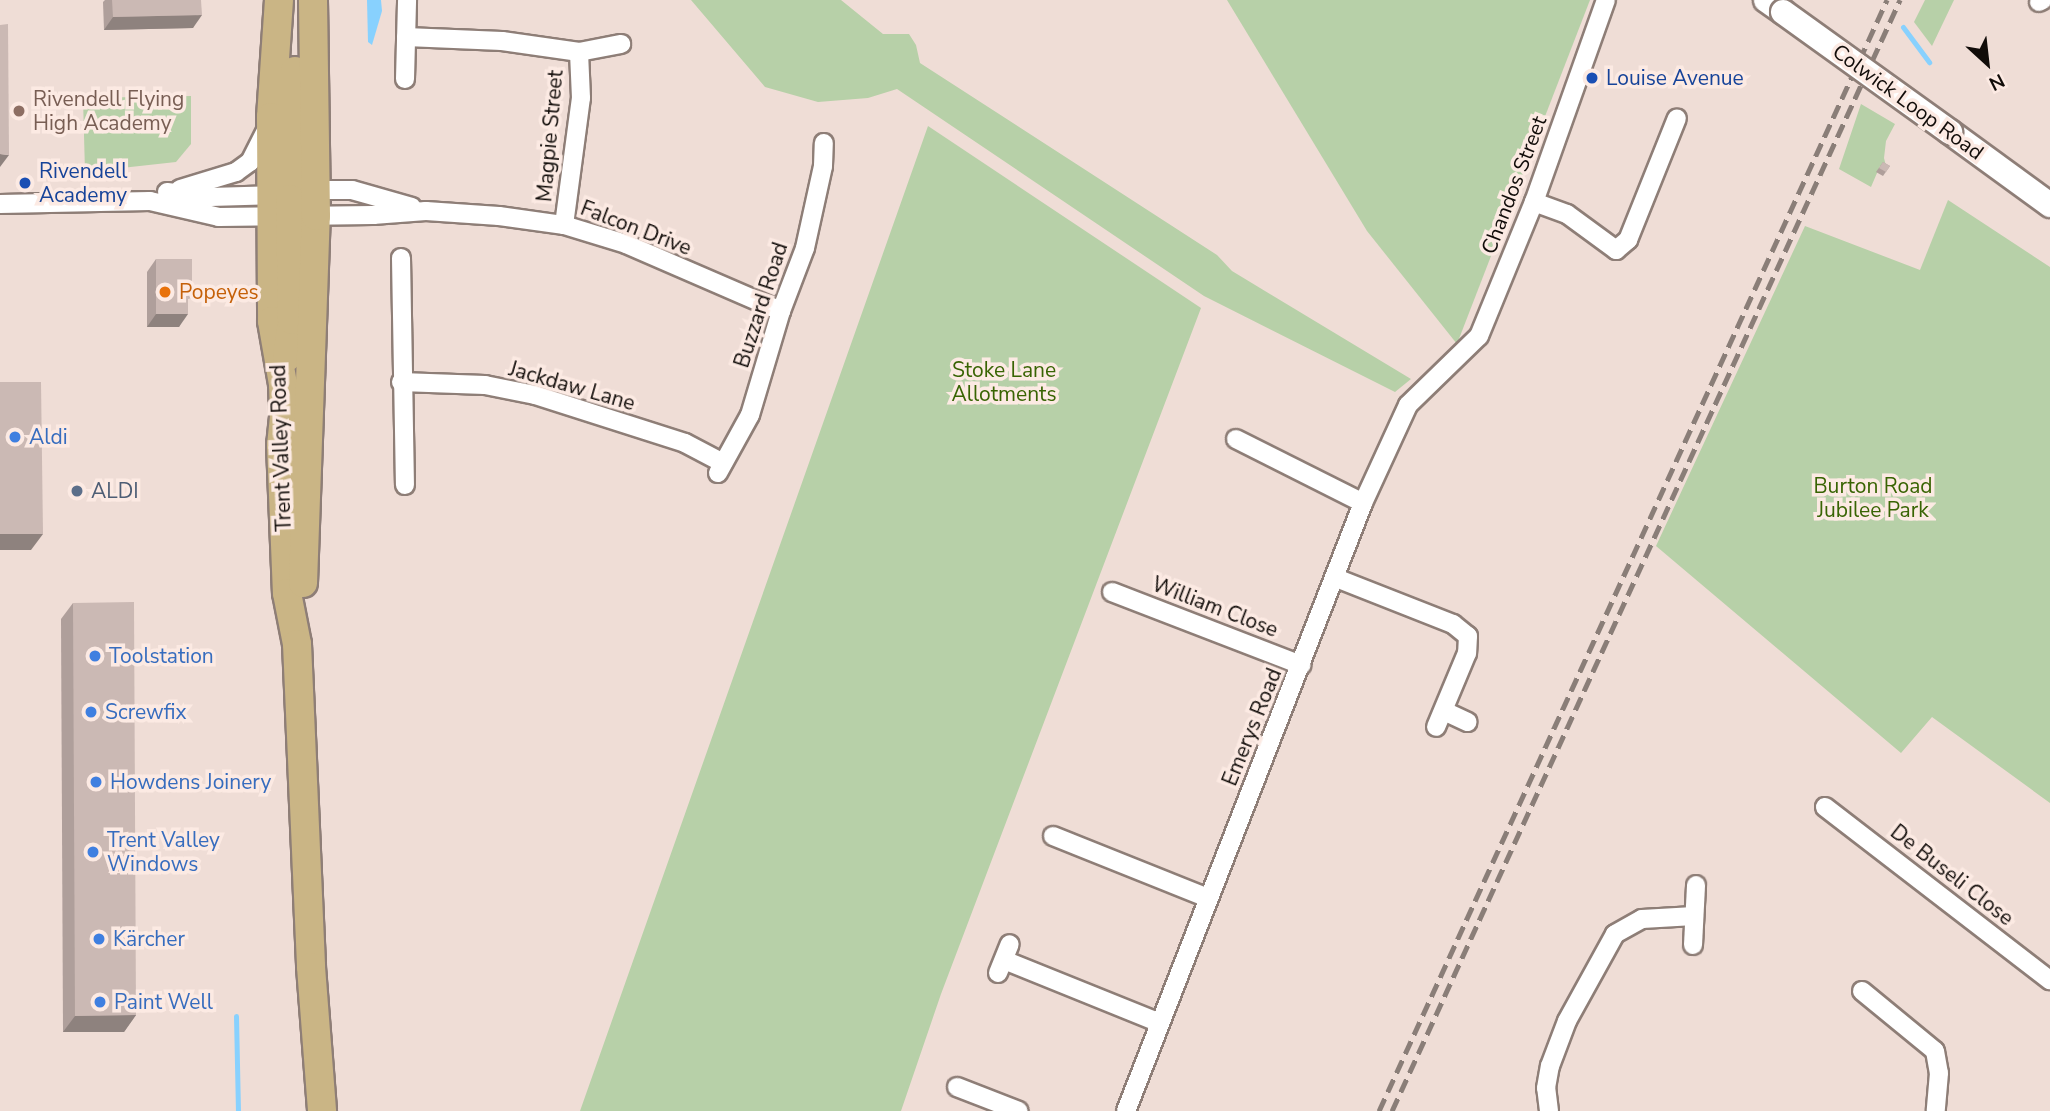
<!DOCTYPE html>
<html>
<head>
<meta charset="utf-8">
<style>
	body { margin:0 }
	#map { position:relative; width:2050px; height:1111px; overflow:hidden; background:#efddd6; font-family:"Nunito Sans",sans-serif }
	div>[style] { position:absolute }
	.green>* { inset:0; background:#b7d0a8 }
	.water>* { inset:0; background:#88d1fe }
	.stream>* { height:5px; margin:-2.5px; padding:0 2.5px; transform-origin:2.5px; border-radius:2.5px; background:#88d1fe }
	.roads { filter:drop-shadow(2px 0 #8e7e77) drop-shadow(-2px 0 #8e7e77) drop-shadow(0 2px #8e7e77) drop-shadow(0 -2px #8e7e77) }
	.minor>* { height:18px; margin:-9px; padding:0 9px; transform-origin:9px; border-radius:9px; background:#fff }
	.secondary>* { height:24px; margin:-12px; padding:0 12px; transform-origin:12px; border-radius:12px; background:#fff }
	.primary>* { height:28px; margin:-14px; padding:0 14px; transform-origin:14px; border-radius:14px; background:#cab585 }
	.rail>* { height:5px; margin-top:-2.5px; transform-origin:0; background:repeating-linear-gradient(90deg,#8a7e78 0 14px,transparent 0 21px) }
	.bridges { filter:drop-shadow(2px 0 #8e7e77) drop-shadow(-2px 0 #8e7e77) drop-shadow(0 2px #8e7e77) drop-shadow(0 -2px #8e7e77) }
	.secondary-bridge>* { height:24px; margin:-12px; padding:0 12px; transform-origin:12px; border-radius:12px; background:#fff }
	.wall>* { inset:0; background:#af9f9b }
	.shaded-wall>* { inset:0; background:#8e827e }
	.building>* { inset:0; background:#cbb9b4 }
	.dots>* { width:19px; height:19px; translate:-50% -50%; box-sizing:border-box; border:4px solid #fceae3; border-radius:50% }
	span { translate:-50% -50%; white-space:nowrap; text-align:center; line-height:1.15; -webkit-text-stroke:7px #fceae3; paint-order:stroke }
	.transit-label { font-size:21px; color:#164399 }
	.left { translate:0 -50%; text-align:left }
	.education-label { font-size:21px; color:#785e54 }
	.street-label { font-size:21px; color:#110c09 }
	.food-label { font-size:21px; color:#c56008 }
	.park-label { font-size:21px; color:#386403 }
	.shop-label { font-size:21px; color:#366cbe }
	.service-label { font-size:21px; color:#4e5e75 }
	.north { position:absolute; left:1952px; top:28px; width:70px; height:70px; -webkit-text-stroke:5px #fceae3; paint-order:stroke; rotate:153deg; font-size:19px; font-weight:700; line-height:28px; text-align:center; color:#110c09 }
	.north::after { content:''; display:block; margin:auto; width:24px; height:32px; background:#110c09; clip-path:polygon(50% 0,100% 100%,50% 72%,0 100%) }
</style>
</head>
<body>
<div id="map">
	<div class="green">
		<div style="clip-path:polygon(691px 0,841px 0,883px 34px,909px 34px,916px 45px,920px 63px,1217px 255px,1232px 271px,1411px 379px,1395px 392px,1204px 296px,897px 89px,868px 98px,818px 102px,765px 87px)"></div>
		<div style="clip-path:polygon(1227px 0,1590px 0,1457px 344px,1367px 231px)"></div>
		<div style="clip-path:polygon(1925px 0,1954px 0,1932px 46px,1914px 22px)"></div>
		<div style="clip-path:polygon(191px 96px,191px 144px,176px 162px,85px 172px,83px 98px)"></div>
		<div style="clip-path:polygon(1861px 104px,1895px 124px,1886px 141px,1884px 158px,1887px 170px,1880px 166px,1871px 187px,1839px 169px)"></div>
		<div style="clip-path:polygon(928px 126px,1201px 308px,941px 994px,901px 1111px,580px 1111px)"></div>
		<div style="clip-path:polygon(1948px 200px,2050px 267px,2050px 803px,1932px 717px,1901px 753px,1656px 546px,1805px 226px,1920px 270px)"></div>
	</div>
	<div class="water">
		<div style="clip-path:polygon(367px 0,381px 0,382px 11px,372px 45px,368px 42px)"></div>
	</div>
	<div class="stream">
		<div style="left:1903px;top:27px;width:44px;rotate:53.4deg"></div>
		<div style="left:236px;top:1016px;width:95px;rotate:88.8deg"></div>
	</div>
	<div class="roads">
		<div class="minor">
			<div style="left:2039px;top:2px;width:4px;rotate:-27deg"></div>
			<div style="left:406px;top:37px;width:96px;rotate:2.4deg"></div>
			<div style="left:502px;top:41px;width:78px;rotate:8.1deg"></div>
			<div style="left:579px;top:52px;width:43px;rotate:-10.8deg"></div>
			<div style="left:405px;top:79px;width:79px;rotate:-88.5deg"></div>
			<div style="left:180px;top:189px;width:59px;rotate:-16.9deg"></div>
			<div style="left:236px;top:172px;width:17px;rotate:-36deg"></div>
			<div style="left:250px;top:162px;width:36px;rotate:-63deg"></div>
			<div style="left:306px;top:190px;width:46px"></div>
			<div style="left:352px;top:190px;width:62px;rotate:15.8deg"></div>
			<div style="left:167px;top:192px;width:43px;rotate:6.6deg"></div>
			<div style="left:210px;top:197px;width:69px;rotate:-1.7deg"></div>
			<div style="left:1534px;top:202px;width:35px;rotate:20deg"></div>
			<div style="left:1567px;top:214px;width:61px;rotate:36.3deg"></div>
			<div style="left:1616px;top:250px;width:16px;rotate:-40deg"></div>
			<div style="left:1628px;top:240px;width:131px;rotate:-68.1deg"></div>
			<div style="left:0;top:204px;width:150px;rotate:-1.1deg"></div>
			<div style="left:150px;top:201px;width:71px;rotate:13.1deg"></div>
			<div style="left:219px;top:217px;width:154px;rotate:-0.7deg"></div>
			<div style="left:373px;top:215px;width:53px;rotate:-4.3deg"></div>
			<div style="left:426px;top:211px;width:73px;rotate:3.9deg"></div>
			<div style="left:499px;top:216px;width:66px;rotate:7.9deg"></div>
			<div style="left:564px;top:225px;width:65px;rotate:17deg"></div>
			<div style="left:626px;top:244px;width:169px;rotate:23.4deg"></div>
			<div style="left:564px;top:225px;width:128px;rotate:-82.4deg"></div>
			<div style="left:581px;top:98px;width:46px;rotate:-92.5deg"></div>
			<div style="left:401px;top:258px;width:227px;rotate:89deg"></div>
			<div style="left:401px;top:382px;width:84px;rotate:2deg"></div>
			<div style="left:485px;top:385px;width:51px;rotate:11.3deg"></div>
			<div style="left:535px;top:395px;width:157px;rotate:17.7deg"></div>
			<div style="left:685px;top:443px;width:43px;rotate:27.8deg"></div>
			<div style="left:1236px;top:439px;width:142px;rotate:26.7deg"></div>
			<div style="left:718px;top:473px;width:66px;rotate:-61.1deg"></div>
			<div style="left:750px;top:415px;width:109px;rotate:-73.4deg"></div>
			<div style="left:781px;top:311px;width:67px;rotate:-69.1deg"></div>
			<div style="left:805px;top:248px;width:84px;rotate:-77.6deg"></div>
			<div style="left:823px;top:166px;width:23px;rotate:-88deg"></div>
			<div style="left:1336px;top:578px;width:126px;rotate:21.5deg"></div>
			<div style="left:1453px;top:624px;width:19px;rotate:39deg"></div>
			<div style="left:1468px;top:636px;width:17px;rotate:93deg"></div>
			<div style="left:1467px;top:653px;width:80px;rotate:112.7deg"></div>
			<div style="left:1112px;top:592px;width:203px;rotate:21.1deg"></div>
			<div style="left:1444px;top:711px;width:26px;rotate:25deg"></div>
			<div style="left:1825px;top:807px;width:284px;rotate:37.6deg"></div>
			<div style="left:1053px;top:836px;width:167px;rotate:21.8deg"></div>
			<div style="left:1693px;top:945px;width:60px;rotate:-87.1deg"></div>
			<div style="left:1004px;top:960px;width:168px;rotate:22deg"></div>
			<div style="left:998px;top:973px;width:31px;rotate:-68deg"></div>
			<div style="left:1862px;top:991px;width:94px;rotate:39.4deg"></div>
			<div style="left:1935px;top:1051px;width:22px;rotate:80deg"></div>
			<div style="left:1939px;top:1073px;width:38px;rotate:95deg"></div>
			<div style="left:957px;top:1087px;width:66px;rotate:21.2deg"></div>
			<div style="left:1126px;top:1111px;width:653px;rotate:-68.7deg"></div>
			<div style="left:1363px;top:503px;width:108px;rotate:-65.3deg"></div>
			<div style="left:1408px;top:405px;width:99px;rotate:-44.2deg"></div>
			<div style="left:1479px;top:336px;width:145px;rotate:-67.7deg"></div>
			<div style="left:1534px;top:202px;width:214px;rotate:-70.4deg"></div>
			<div style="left:1549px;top:1111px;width:23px;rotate:-97deg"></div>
			<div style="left:1546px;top:1088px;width:22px;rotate:-80deg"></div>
			<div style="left:1550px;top:1066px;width:48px;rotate:-69.3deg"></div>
			<div style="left:1567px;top:1021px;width:99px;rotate:-61.1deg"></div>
			<div style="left:1615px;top:934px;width:31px;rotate:-29deg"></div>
			<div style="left:1642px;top:919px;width:52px;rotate:-3.3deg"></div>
		</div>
		<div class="secondary">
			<div style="left:1766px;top:0;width:21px;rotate:35deg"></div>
			<div style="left:1950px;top:132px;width:124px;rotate:36.1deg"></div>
		</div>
		<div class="primary">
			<div style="left:279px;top:0;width:117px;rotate:93.9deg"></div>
			<div style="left:271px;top:117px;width:204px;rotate:89.7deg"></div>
			<div style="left:272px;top:321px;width:64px;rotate:80.1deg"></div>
			<div style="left:283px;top:384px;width:33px;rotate:88deg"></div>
			<div style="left:284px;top:417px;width:28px;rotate:96deg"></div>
			<div style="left:281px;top:445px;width:148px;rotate:87.7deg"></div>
			<div style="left:287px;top:593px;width:52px;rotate:78.9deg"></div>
			<div style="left:297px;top:644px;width:323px;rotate:87.5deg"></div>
			<div style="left:311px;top:967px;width:144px;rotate:85.6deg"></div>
			<div style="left:290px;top:217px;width:8px;rotate:-50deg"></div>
			<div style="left:295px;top:211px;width:140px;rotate:-90deg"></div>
			<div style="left:287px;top:357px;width:37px;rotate:-82deg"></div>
			<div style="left:292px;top:320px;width:121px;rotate:-90.9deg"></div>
			<div style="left:303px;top:583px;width:367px;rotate:-88deg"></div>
			<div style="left:316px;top:216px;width:216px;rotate:-90.8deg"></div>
		</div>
	</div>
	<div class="rail">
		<div style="left:1379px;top:1111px;width:1222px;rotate:-65.43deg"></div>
		<div style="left:1392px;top:1111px;width:1222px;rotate:-65.43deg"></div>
	</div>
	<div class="bridges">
		<div class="secondary-bridge">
			<div style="left:1783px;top:12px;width:206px;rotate:35.7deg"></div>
		</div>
	</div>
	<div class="wall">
		<div style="clip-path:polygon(105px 0,201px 0,193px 28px,104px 30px,103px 2px)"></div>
		<div style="clip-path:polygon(1883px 162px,1890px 166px,1883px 176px,1876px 172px)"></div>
		<div style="clip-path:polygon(156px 259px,188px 305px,179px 327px,147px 327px,147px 272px)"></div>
		<div style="clip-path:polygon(73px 603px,136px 1015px,124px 1032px,63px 1032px,61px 619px)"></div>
	</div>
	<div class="shaded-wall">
		<div style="clip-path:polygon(202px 15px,193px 28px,104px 30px,113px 17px)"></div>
		<div style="clip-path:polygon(0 154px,9px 155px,0 167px)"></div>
		<div style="clip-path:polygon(156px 314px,188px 314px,179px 327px,147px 327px)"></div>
		<div style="clip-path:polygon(0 534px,43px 534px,31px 550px,0 550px)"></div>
		<div style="clip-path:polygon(136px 1015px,124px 1032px,63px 1032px,75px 1016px)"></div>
	</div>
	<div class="building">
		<div style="clip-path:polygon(112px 0,201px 0,202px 15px,113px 17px)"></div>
		<div style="clip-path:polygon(8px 24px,9px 155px,0 154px,0 25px)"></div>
		<div style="clip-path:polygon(1883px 162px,1890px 166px,1886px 172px,1879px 168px)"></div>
		<div style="clip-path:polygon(156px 259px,192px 259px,192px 298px,188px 299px,188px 314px,156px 314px)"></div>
		<div style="clip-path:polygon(0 382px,41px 382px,43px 534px,0 534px)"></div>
		<div style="clip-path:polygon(134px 602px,136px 1015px,75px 1016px,73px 603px)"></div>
	</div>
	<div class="dots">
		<div style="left:1592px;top:78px;background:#1a4fb4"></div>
		<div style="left:19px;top:111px;background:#8d6e63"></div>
		<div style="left:25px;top:183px;background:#1a4fb4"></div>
		<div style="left:165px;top:292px;background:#e8710a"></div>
		<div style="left:15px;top:437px;background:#3f7fe0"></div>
		<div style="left:77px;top:491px;background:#5c6f8a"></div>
		<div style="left:95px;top:656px;background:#3f7fe0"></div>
		<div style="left:91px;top:712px;background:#3f7fe0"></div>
		<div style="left:96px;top:782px;background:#3f7fe0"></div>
		<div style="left:93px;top:852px;background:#3f7fe0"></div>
		<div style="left:99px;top:939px;background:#3f7fe0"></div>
		<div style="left:100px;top:1002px;background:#3f7fe0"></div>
	</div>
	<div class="transit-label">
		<span class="left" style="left:1606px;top:78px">Louise Avenue</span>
		<span class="left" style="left:39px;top:183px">Rivendell<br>Academy</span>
	</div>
	<div class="education-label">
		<span class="left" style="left:33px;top:111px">Rivendell Flying<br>High Academy</span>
	</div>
	<div class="street-label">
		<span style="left:1908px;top:102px;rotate:36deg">Colwick Loop Road</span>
		<span style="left:550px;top:136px;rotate:-85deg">Magpie Street</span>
		<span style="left:1514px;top:185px;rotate:-69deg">Chandos Street</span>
		<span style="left:636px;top:228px;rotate:21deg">Falcon Drive</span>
		<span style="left:761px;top:305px;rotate:-72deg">Buzzard Road</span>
		<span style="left:572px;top:386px;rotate:16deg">Jackdaw Lane</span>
		<span style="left:281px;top:448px;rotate:-92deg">Trent Valley Road</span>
		<span style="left:1215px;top:607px;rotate:21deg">William Close</span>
		<span style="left:1252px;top:727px;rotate:-68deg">Emerys Road</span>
		<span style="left:1952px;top:875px;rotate:38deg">De Buseli Close</span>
	</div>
	<div class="food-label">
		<span class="left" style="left:179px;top:292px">Popeyes</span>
	</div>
	<div class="park-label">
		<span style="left:1004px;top:382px">Stoke Lane<br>Allotments</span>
		<span style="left:1873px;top:498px">Burton Road<br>Jubilee Park</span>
	</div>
	<div class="shop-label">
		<span class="left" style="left:29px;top:437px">Aldi</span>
		<span class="left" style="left:109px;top:656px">Toolstation</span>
		<span class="left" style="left:105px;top:712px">Screwfix</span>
		<span class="left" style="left:110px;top:782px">Howdens Joinery</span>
		<span class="left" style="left:107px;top:852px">Trent Valley<br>Windows</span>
		<span class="left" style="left:113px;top:939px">Kärcher</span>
		<span class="left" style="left:114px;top:1002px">Paint Well</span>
	</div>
	<div class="service-label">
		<span class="left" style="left:91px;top:491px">ALDI</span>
	</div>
	<div class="north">N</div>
</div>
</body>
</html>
